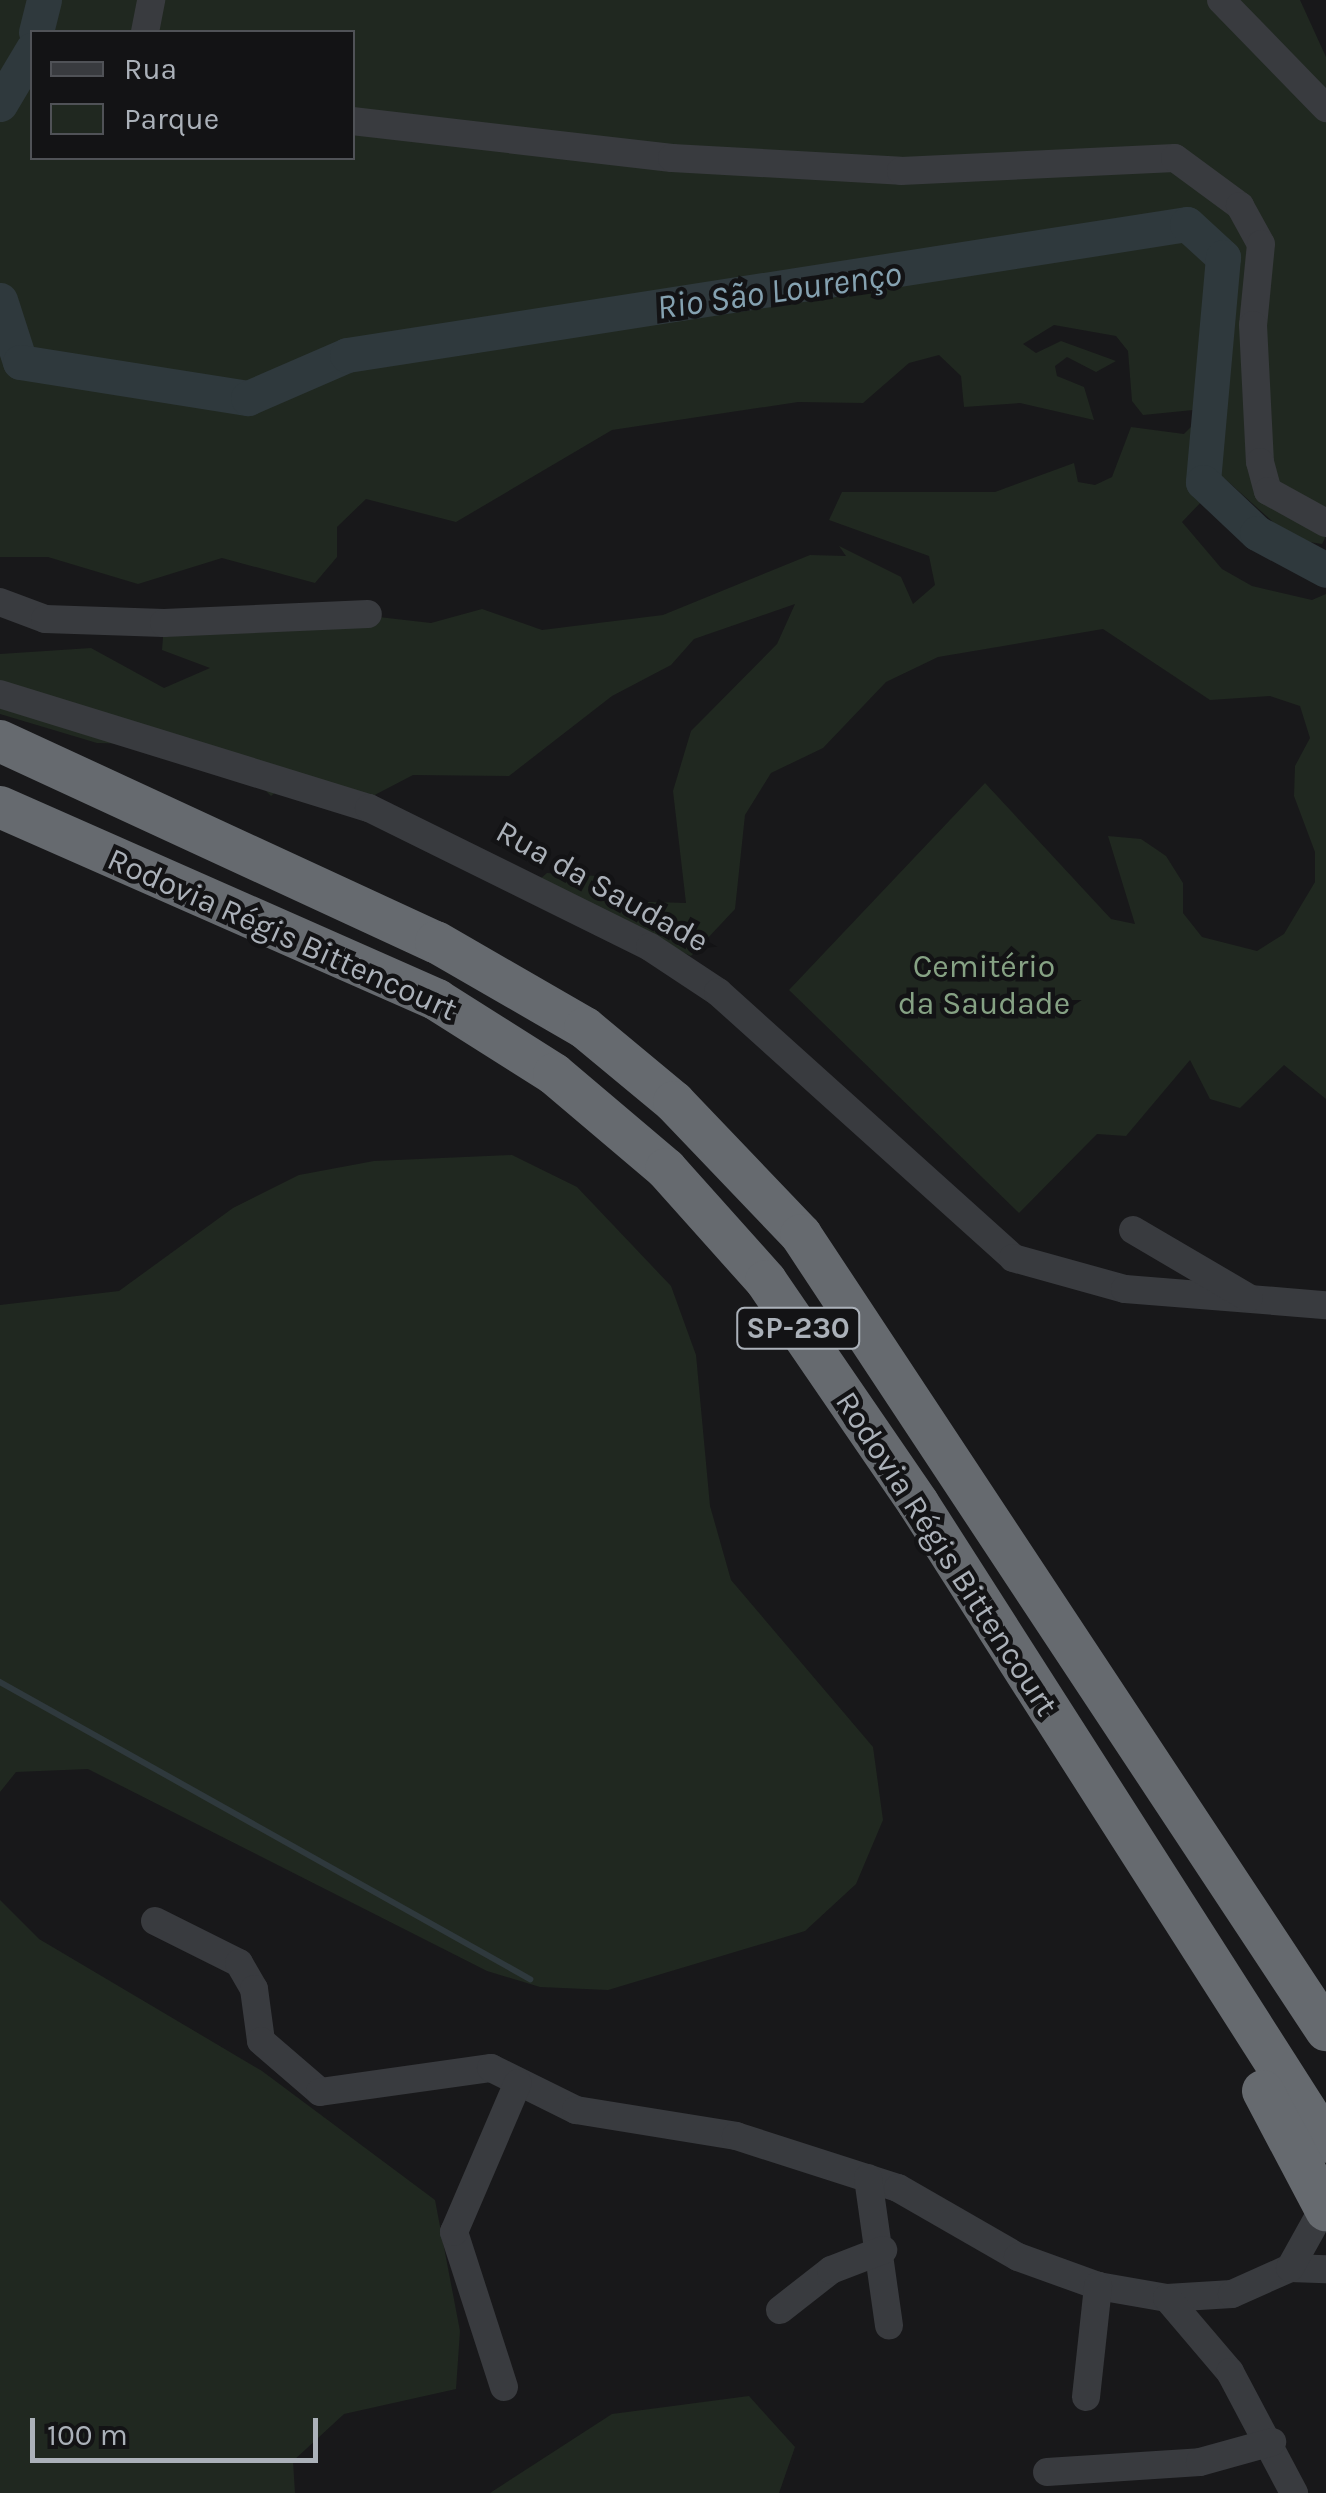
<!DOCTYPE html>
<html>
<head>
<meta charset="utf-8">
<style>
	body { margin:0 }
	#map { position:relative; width:1326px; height:2493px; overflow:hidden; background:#18181a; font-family:Karla,sans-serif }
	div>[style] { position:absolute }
	.green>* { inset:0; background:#202820 }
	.stream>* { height:6px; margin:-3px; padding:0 3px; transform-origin:3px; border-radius:3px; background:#2f393d }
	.river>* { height:35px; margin:-17.5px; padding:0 17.5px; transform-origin:17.5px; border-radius:17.5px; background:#2f393d }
	.minor>* { height:28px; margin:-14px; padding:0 14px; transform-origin:14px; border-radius:14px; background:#393b3f }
	.highway>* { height:42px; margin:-21px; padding:0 21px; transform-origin:21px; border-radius:21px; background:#666a6f }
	span { translate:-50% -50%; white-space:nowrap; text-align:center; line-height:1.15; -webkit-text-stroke:9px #131315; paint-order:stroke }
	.shield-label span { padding:2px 8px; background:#131315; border:2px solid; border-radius:8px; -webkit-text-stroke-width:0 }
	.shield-label { font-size:30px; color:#abb1b9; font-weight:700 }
	.street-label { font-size:32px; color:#abb1b9 }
	.park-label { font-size:32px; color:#86a284 }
	.water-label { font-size:35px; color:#85a2b1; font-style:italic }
	.legend { position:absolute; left:30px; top:30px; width:325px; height:130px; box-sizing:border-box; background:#131315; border:2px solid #505257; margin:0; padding:12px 18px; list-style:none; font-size:30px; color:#abb1b9 }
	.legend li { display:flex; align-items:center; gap:20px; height:50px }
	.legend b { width:50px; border:2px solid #505257 }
	.scale { position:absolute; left:30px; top:2418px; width:288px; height:45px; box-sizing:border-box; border:5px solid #abb1b9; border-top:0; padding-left:12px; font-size:30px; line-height:35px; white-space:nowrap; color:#abb1b9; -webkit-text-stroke:8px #131315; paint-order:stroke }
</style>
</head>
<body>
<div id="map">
	<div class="green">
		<div style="clip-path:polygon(evenodd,0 0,1300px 0,1326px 57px,1326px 536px,1322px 544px,1292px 539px,1224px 478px,1182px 522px,1222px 569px,1252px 586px,1312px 600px,1326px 594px,1326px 1099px,1284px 1065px,1240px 1108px,1210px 1099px,1190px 1060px,1126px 1136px,1097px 1134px,1019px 1213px,789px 990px,985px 783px,1111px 919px,1135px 924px,1108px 836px,1141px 839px,1166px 856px,1183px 883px,1183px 913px,1202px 937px,1257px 951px,1284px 934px,1315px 882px,1315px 852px,1294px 796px,1295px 766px,1310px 738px,1300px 706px,1270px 696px,1210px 700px,1103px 629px,938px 657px,886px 682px,823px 748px,771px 773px,745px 815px,735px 909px,691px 956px,533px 885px,547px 873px,597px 876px,619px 901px,686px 903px,673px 791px,691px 731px,777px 644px,795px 604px,694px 639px,671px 665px,612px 696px,509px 776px,413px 775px,367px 799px,282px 787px,271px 796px,257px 782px,137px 744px,97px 743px,0 714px,0 654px,91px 648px,164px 688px,210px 668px,162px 650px,163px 637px,361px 615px,431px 623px,482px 609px,542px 630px,663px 615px,810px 555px,846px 556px,839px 546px,901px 577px,913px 604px,935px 585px,929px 556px,829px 520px,842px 492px,995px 492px,1074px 463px,1078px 482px,1095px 485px,1112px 477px,1131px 427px,1184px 434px,1200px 418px,1193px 410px,1143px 415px,1132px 401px,1128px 351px,1116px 336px,1054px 325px,1023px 344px,1036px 353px,1061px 341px,1116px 361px,1096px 372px,1067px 357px,1055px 366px,1057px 376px,1084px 387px,1094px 420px,1020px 403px,964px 407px,961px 376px,939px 355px,909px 363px,863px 403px,798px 402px,612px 430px,456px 522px,366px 499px,337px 527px,337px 557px,315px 583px,222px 558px,138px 584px,48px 557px,0 557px,0 0,32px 32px,352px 32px,352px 158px,32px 158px,32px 32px)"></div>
		<div style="clip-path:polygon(512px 1155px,577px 1187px,671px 1286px,696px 1355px,710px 1506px,731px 1580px,873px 1747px,883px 1820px,856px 1884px,805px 1931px,608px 1990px,540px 1987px,487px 1971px,88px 1769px,16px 1772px,0 1792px,0 1305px,119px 1291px,233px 1208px,299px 1175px,374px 1161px)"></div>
		<div style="clip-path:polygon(0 1900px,39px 1939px,262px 2071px,435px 2200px,460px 2331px,456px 2389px,344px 2414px,293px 2461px,295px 2493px,0 2493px)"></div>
		<div style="clip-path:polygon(749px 2396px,795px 2447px,779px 2493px,490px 2493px,612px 2414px)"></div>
	</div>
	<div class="stream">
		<div style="left:0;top:1682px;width:608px;rotate:29.27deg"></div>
	</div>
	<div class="river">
		<div style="left:36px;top:32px;width:33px;rotate:-76deg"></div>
		<div style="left:0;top:104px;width:63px;rotate:-59.3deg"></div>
		<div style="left:0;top:300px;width:65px;rotate:72.1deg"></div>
		<div style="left:20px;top:362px;width:231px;rotate:9deg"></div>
		<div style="left:248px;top:398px;width:108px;rotate:-23.5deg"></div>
		<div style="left:347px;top:355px;width:850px;rotate:-8.86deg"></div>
		<div style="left:1187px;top:224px;width:49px;rotate:42.5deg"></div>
		<div style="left:1223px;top:257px;width:226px;rotate:95.1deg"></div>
		<div style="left:1203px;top:482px;width:74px;rotate:43.4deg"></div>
		<div style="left:1257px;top:533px;width:78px;rotate:28.2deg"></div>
	</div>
	<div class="minor">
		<div style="left:1221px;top:0;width:151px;rotate:45.8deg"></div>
		<div style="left:145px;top:32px;width:33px;rotate:-79deg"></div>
		<div style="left:352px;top:121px;width:322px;rotate:6.6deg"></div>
		<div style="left:672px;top:158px;width:229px;rotate:3.2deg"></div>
		<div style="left:901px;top:171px;width:274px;rotate:-2.7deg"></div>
		<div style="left:1175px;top:158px;width:81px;rotate:36.4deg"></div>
		<div style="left:1240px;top:206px;width:43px;rotate:61.1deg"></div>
		<div style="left:1261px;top:244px;width:81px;rotate:95.6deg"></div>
		<div style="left:1253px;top:325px;width:137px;rotate:87.1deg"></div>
		<div style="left:1260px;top:462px;width:30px;rotate:75deg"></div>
		<div style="left:1268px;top:491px;width:66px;rotate:28.9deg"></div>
		<div style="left:0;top:602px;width:48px;rotate:20.7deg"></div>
		<div style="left:45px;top:619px;width:119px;rotate:1.9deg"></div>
		<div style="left:164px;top:623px;width:204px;rotate:-2.5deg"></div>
		<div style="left:0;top:694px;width:386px;rotate:17.2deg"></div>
		<div style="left:369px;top:808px;width:313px;rotate:26.3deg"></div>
		<div style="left:650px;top:947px;width:82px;rotate:33.5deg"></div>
		<div style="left:718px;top:992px;width:397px;rotate:42deg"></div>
		<div style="left:1013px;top:1258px;width:116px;rotate:15.5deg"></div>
		<div style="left:1125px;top:1289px;width:202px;rotate:4.6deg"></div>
		<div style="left:1133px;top:1230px;width:134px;rotate:30.4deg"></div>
		<div style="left:155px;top:1921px;width:94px;rotate:26.6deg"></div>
		<div style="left:239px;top:1963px;width:30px;rotate:60deg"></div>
		<div style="left:254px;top:1989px;width:52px;rotate:82.3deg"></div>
		<div style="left:261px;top:2041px;width:78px;rotate:40.8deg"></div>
		<div style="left:320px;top:2092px;width:173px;rotate:-8deg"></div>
		<div style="left:491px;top:2068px;width:95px;rotate:26.3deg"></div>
		<div style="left:576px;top:2110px;width:162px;rotate:9.2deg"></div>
		<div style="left:736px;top:2136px;width:170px;rotate:17.8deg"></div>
		<div style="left:898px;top:2188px;width:138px;rotate:29.9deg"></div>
		<div style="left:1018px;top:2257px;width:85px;rotate:19.9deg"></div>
		<div style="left:1098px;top:2286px;width:70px;rotate:9.9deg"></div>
		<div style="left:1167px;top:2298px;width:65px;rotate:-3.5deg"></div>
		<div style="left:1232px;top:2294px;width:64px;rotate:-24.1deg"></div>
		<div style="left:1290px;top:2268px;width:36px;rotate:2deg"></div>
		<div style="left:868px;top:2178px;width:149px;rotate:81.9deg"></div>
		<div style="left:1290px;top:2268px;width:70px;rotate:-60.9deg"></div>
		<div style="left:1167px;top:2298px;width:97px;rotate:49.6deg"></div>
		<div style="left:1230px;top:2372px;width:137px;rotate:62.1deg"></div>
		<div style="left:780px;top:2310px;width:65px;rotate:-38.1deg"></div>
		<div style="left:831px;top:2270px;width:56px;rotate:-21deg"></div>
		<div style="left:504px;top:2387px;width:163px;rotate:-107.9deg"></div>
		<div style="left:454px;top:2232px;width:162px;rotate:-66.8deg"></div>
		<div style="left:1086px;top:2397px;width:112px;rotate:-83.8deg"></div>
		<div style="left:1047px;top:2472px;width:153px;rotate:-3.7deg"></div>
		<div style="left:1200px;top:2462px;width:75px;rotate:-15.5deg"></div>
	</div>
	<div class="highway">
		<div style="left:0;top:741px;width:480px;rotate:24.8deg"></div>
		<div style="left:436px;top:942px;width:172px;rotate:30deg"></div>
		<div style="left:585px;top:1028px;width:116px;rotate:39.7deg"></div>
		<div style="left:674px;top:1102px;width:184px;rotate:46.3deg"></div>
		<div style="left:801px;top:1235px;width:953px;rotate:56.56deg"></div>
		<div style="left:0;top:807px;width:478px;rotate:23.8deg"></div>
		<div style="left:437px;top:1000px;width:138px;rotate:32.3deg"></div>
		<div style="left:554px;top:1074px;width:147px;rotate:40.3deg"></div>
		<div style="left:666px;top:1169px;width:150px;rotate:48.2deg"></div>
		<div style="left:766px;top:1281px;width:269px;rotate:55.6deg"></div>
		<div style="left:918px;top:1503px;width:758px;rotate:57.44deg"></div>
		<div style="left:1263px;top:2091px;width:135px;rotate:62.1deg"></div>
	</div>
	<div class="shield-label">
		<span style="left:798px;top:1328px">SP-230</span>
	</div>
	<div class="street-label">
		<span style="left:602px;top:887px;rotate:29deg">Rua da Saudade</span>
		<span style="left:282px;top:935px;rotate:24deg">Rodovia Régis Bittencourt</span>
		<span style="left:946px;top:1554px;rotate:57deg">Rodovia Régis Bittencourt</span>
	</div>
	<div class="park-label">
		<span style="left:984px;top:986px">Cemitério<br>da Saudade</span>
	</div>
	<div class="water-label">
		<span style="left:779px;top:291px;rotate:-8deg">Rio São Lourenço</span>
	</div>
	<ul class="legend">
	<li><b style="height:12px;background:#393b3f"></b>Rua</li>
	<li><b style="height:28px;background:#202820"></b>Parque</li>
	</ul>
	<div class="scale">100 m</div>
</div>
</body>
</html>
